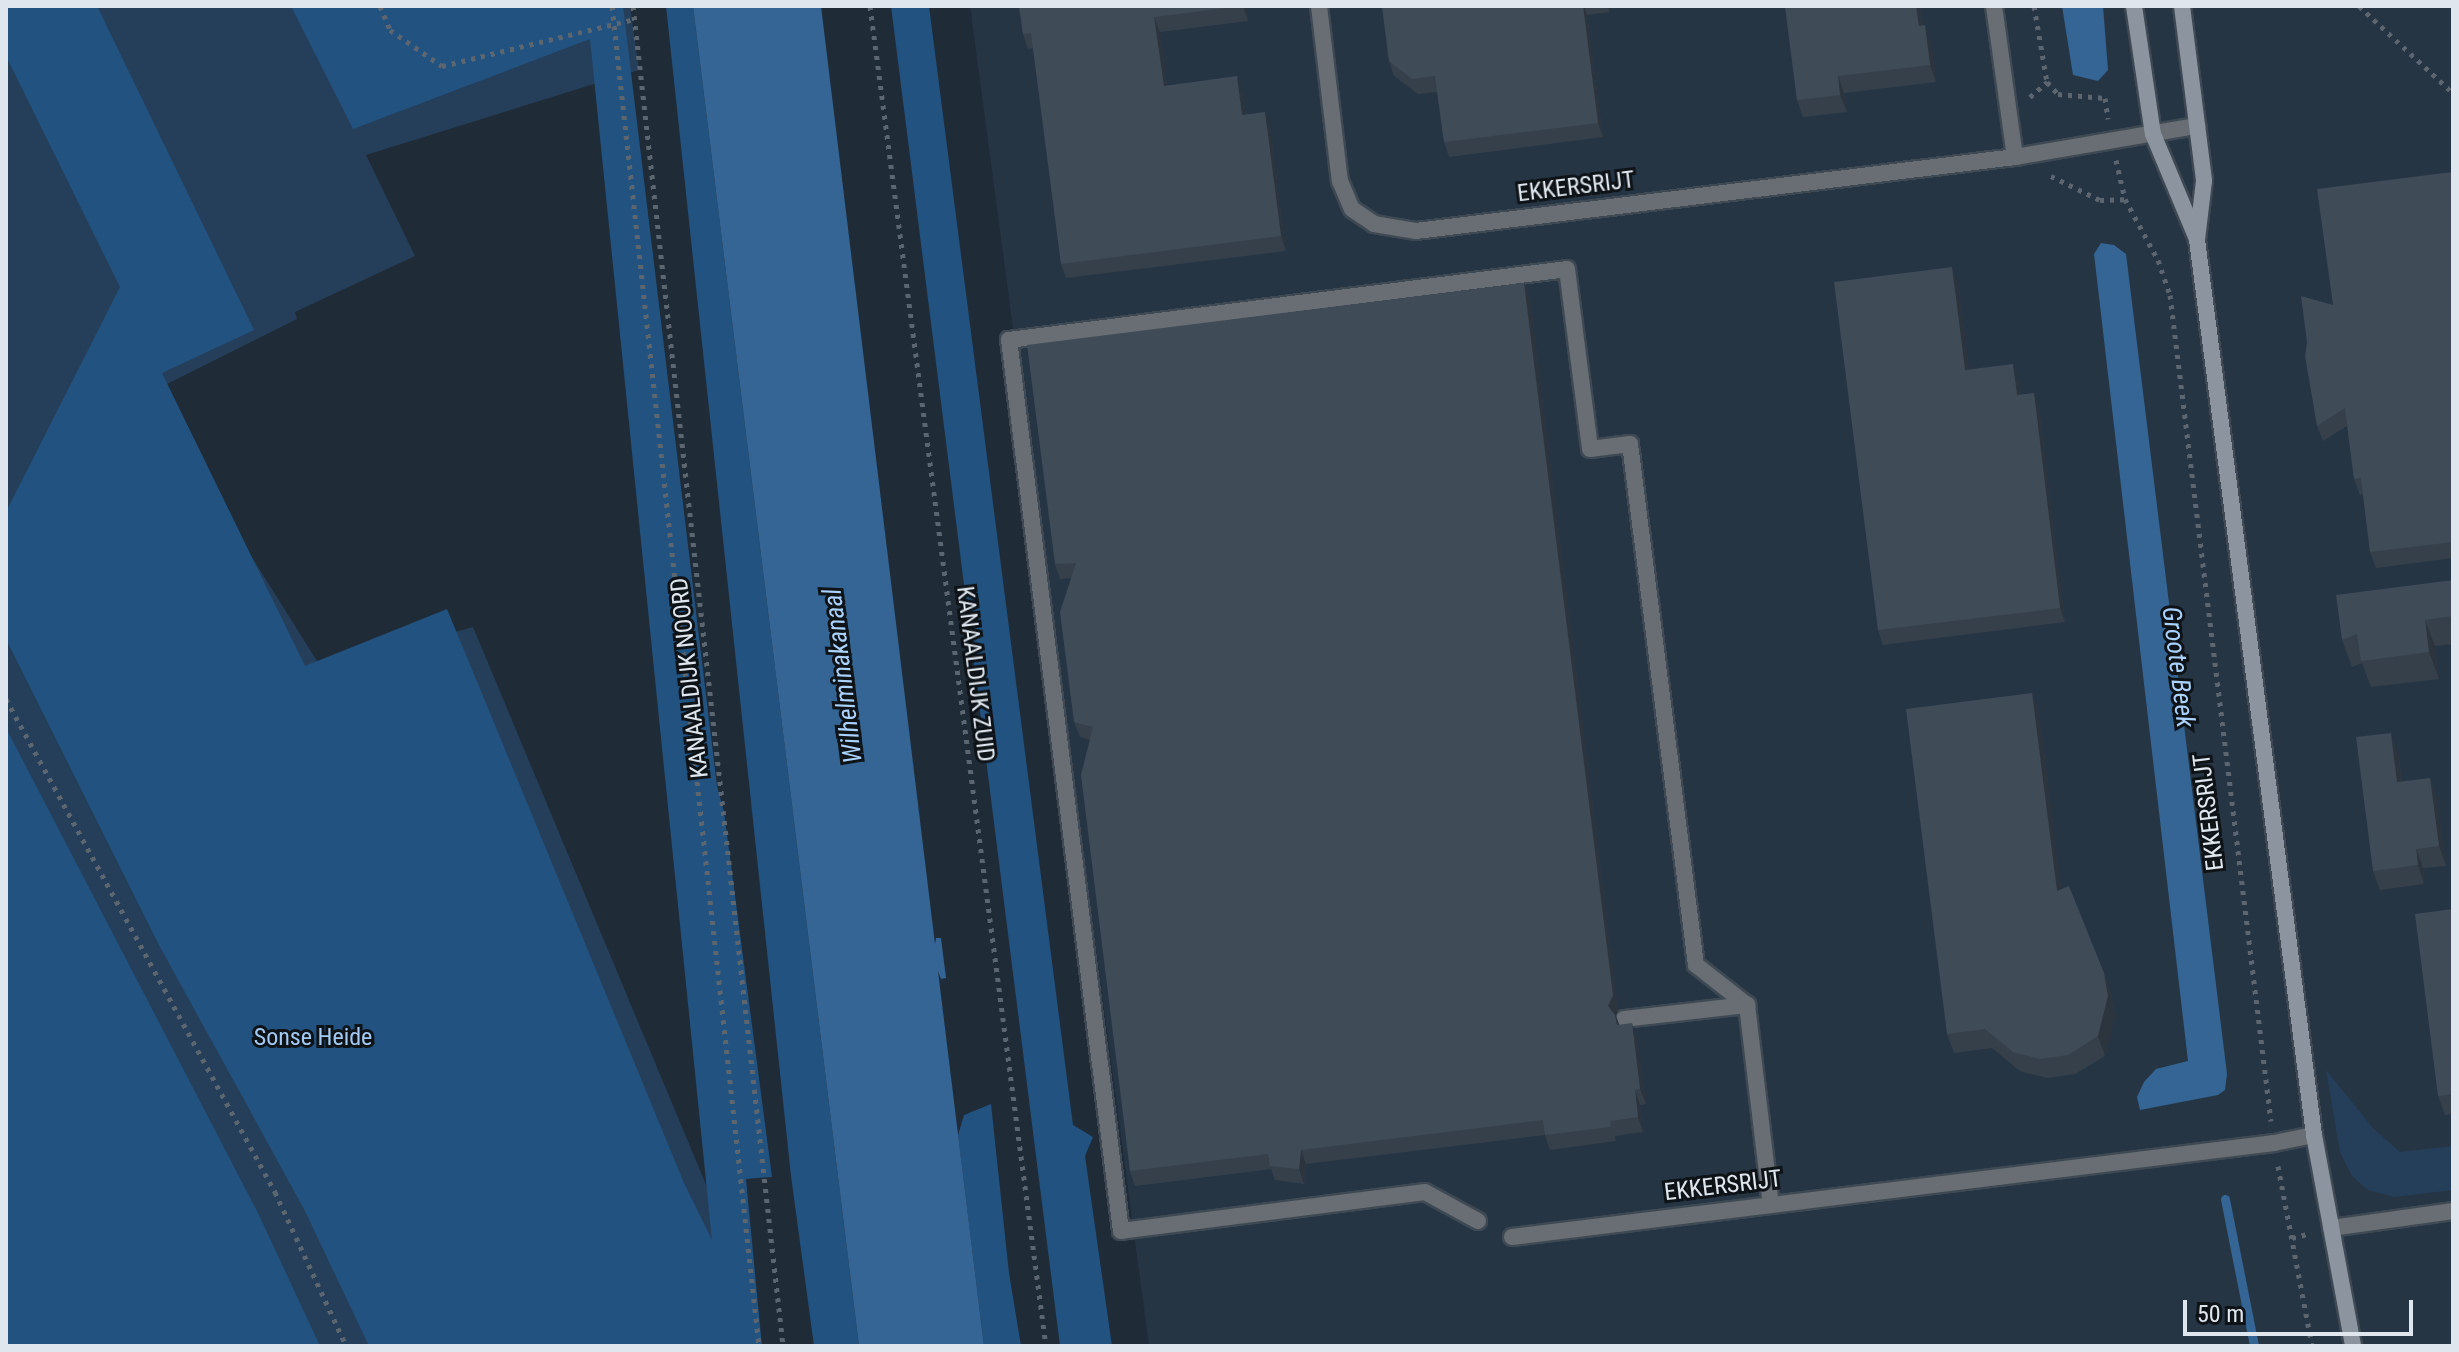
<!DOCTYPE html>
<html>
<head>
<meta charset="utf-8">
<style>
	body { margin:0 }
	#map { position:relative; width:2459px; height:1352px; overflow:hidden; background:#1f2b36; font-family:"Roboto Condensed",sans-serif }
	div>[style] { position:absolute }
	.built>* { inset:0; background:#253544 }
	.green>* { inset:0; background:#253f5a }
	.forest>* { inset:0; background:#225280 }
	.water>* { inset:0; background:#356594 }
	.stream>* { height:9px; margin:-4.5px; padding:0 4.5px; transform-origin:4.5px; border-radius:4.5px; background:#356594 }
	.path>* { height:5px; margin-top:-2.5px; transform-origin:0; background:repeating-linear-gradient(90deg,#5c6670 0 4px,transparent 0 10px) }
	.roads { filter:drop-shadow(2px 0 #3e4953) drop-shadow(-2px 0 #3e4953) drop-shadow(0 2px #3e4953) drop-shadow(0 -2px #3e4953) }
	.lane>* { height:16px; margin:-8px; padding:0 8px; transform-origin:8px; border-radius:8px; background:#686e74 }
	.street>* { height:16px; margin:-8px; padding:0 8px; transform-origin:8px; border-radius:8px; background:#686e74 }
	.secondary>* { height:16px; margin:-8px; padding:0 8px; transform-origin:8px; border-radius:8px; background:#8c959f }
	.wall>* { inset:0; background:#36404b }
	.shaded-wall>* { inset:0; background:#2c343d }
	.building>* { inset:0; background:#3f4b57 }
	span { translate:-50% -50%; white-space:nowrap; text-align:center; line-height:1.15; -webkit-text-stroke:6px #0e1318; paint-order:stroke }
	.street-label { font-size:24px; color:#dfe6ee }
	.park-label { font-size:24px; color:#a2caf4 }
	.water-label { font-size:26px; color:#abd3fe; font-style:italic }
	.frame { position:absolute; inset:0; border:8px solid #dfe6ee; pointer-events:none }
	.scale { position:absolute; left:2183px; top:1300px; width:230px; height:36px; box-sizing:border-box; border:4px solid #dfe6ee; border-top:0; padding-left:10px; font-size:24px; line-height:28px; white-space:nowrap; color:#dfe6ee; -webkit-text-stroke:6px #0e1318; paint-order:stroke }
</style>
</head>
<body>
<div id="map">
	<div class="built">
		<div style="clip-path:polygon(970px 6px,2453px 6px,2453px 1346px,1149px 1346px)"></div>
	</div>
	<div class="green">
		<div style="clip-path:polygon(6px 6px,630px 6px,639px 70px,366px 155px,415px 256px,295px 312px,297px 319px,149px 393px,322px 669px,473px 627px,720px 1218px,737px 1346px,6px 1346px)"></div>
		<div style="clip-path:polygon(2326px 1070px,2373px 1128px,2400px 1152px,2453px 1146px,2453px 1190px,2394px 1197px,2368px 1190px,2352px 1176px,2340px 1152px)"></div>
	</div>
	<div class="forest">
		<div style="clip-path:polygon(6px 6px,97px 6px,254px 330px,162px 373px,305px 666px,447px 609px,684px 1183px,712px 1240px,590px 39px,353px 129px,291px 6px,623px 6px,717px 786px,724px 812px,772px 1177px,746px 1179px,762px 1346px,369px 1346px,304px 1209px,159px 945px,6px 639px,6px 512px,120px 287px,6px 56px)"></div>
		<div style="clip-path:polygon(666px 6px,693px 6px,859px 1346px,814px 1346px,791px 1176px)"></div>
		<div style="clip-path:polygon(891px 6px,929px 6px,1073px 1125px,1093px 1137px,1085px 1156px,1112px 1346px,1060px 1346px)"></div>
		<div style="clip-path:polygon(6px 728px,258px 1213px,320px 1346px,6px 1346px)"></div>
		<div style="clip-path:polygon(991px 1104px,1009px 1273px,1021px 1346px,984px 1346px,958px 1135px,964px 1115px)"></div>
	</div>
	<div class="water">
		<div style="clip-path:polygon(693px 6px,821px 6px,935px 944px,936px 938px,941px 938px,946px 978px,941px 979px,938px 971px,984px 1346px,859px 1346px)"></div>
		<div style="clip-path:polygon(2062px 6px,2103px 6px,2108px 70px,2098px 81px,2073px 75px)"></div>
		<div style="clip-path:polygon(2101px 243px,2114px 245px,2126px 254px,2227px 1074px,2225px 1090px,2218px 1095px,2140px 1110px,2137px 1097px,2144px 1082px,2156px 1069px,2188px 1061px,2094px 254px)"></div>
	</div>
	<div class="stream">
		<div style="left:2225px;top:1199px;width:150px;rotate:78.8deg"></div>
	</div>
	<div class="path">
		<div style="left:380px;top:6px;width:26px;rotate:67deg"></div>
		<div style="left:390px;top:30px;width:63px;rotate:34.7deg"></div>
		<div style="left:442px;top:66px;width:199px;rotate:-13.7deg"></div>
		<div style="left:612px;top:6px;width:1348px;rotate:83.74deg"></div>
		<div style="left:633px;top:6px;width:1348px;rotate:83.61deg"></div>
		<div style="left:870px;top:6px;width:1352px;rotate:82.52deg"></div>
		<div style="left:2034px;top:6px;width:77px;rotate:80.3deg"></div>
		<div style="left:2047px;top:82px;width:16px;rotate:47deg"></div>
		<div style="left:2058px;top:94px;width:47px;rotate:4.9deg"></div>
		<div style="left:2105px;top:98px;width:21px;rotate:82deg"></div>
		<div style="left:2359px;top:6px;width:128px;rotate:42.8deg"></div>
		<div style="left:2030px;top:97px;width:23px;rotate:-41deg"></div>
		<div style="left:2116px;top:160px;width:40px;rotate:77deg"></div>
		<div style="left:2125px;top:199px;width:69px;rotate:61.6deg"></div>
		<div style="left:2158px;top:260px;width:37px;rotate:71deg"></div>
		<div style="left:2170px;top:295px;width:832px;rotate:83.03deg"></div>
		<div style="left:2051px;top:176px;width:55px;rotate:26.1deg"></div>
		<div style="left:2100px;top:200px;width:25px;rotate:-2deg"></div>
		<div style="left:6px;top:699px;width:562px;rotate:61.38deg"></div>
		<div style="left:275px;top:1192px;width:170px;rotate:65.2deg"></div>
		<div style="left:2278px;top:1166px;width:183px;rotate:79.3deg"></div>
		<div style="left:2292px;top:1238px;width:20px;rotate:-15deg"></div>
	</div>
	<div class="roads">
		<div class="lane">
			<div style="left:1624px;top:1019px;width:124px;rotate:-6.5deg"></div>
			<div style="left:1478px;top:1221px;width:60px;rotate:-151.3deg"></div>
			<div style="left:1425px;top:1192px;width:306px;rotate:172.7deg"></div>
			<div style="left:1121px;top:1231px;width:898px;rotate:-97.16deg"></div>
			<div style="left:1009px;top:340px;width:562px;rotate:-7.25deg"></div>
			<div style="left:1567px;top:269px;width:181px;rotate:82.7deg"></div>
			<div style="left:1590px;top:449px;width:40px;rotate:-7.1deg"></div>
			<div style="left:1630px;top:444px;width:525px;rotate:82.78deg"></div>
			<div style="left:1696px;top:965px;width:65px;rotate:38.1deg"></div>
			<div style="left:1747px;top:1005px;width:201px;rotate:83.2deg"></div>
		</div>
		<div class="street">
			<div style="left:1319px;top:6px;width:176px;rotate:83.2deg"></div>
			<div style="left:1340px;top:181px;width:30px;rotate:67deg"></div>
			<div style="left:1352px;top:209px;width:27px;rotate:34deg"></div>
			<div style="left:1374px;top:224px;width:43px;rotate:9.5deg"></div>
			<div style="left:1416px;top:231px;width:604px;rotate:-7.04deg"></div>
			<div style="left:2015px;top:157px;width:185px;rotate:-9.7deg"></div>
			<div style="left:1994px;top:6px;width:152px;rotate:82.1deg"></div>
			<div style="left:2331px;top:1228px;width:123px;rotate:-7.9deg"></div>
			<div style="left:1512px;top:1237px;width:768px;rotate:-7.03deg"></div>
			<div style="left:2274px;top:1143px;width:41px;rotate:-11.3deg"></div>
		</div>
		<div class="secondary">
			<div style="left:2134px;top:6px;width:129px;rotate:81.6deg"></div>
			<div style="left:2153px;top:134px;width:114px;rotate:67.3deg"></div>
			<div style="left:2182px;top:6px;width:176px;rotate:82.8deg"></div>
			<div style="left:2204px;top:181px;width:59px;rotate:96.8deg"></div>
			<div style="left:2197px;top:240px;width:903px;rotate:82.55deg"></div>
			<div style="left:2314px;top:1135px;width:215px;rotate:79.5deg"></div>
		</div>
	</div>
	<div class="wall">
		<div style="clip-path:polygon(1019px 6px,1246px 6px,1248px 21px,1160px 32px,1167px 85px,1242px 91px,1246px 115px,1270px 127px,1286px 251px,1066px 278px,1061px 264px,1033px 48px,1028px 49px,1023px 34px)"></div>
		<div style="clip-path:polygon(1382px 6px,1608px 6px,1609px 12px,1587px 15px,1603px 137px,1449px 157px,1444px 142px,1437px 92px,1418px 94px,1394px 76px,1389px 61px)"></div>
		<div style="clip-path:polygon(1785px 6px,1920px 6px,1923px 26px,1931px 42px,1936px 82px,1844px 93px,1847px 112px,1803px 117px,1797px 100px)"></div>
		<div style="clip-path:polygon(2453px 174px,2453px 558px,2376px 568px,2370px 552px,2363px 494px,2360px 495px,2354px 479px,2347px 426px,2323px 441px,2317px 426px,2333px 305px)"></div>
		<div style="clip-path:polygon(1958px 282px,1969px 370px,2018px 379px,2020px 395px,2034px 393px,2039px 408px,2065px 622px,1883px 645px,1878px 630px)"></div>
		<div style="clip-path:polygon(1524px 283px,1530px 298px,1618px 1010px,1616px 1016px,1619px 1025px,1637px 1038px,1646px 1104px,1640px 1105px,1643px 1132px,1615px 1136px,1616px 1141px,1550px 1150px,1545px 1135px,1306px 1164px,1304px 1184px,1275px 1180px,1271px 1169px,1135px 1186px,1130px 1171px,1090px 740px,1080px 737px,1074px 722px,1071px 578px,1060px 579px,1055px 564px)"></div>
		<div style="clip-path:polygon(2453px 580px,2453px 644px,2435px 646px,2439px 679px,2371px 687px,2362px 663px,2352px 667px,2342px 640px)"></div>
		<div style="clip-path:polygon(2032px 693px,2039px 712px,2061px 889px,2104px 973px,2111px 992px,2115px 1015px,2105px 1056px,2075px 1074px,2047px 1078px,2020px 1071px,1992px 1048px,1954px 1053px,1947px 1034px)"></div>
		<div style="clip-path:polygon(2398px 752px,2402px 782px,2430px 778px,2437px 797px,2446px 866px,2423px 868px,2424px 884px,2380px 890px,2373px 871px)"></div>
		<div style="clip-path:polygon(2453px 909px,2453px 1114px,2445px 1115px,2438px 1096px)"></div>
	</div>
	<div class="shaded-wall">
		<div style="clip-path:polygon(1242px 6px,1246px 6px,1248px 21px,1243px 6px)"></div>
		<div style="clip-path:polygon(1583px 6px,1584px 6px,1587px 15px,1603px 137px,1598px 123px)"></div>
		<div style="clip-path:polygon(1916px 6px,1920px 6px,1925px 43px,1919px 26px)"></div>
		<div style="clip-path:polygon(1154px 17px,1160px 32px,1169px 100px,1164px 86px)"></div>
		<div style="clip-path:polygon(1925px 25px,1931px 42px,1936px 82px,1930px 65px)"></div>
		<div style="clip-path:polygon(1237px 76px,1242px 91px,1248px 130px,1242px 115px)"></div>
		<div style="clip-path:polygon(1838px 76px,1844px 93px,1847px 112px,1840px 95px)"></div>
		<div style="clip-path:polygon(1265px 112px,1270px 127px,1286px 251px,1281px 236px)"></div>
		<div style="clip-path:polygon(1952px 267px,1958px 282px,1971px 385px,1965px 370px)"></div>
		<div style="clip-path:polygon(1524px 283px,1530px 298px,1618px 1010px,1616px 1016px,1621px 1029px,1617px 1025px,1608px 1006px)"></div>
		<div style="clip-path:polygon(2013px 364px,2018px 379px,2022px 410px,2017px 395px)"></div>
		<div style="clip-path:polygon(2034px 393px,2039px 408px,2065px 622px,2060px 608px)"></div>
		<div style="clip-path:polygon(2425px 620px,2435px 646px,2439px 679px,2429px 652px)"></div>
		<div style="clip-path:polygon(2032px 693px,2039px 712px,2064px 910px,2057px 891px)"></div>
		<div style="clip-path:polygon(2391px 733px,2398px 752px,2404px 801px,2397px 782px)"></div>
		<div style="clip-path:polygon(2430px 778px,2437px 797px,2446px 866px,2439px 846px)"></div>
		<div style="clip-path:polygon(2416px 849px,2423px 868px,2424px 884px,2418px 865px)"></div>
		<div style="clip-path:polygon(2104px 973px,2111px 992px,2115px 1015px,2105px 1056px,2098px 1036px)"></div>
		<div style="clip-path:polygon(1632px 1023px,1637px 1038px,1646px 1104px,1640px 1089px)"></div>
		<div style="clip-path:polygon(1635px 1090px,1640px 1105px,1643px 1132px,1638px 1117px)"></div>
		<div style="clip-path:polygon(1301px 1150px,1306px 1164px,1304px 1184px,1299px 1169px)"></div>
	</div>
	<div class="building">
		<div style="clip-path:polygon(1019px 6px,1242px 6px,1154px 17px,1164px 86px,1237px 76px,1242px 115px,1265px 112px,1281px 236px,1061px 264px,1031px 33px,1023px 34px)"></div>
		<div style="clip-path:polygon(1382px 6px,1583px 6px,1598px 123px,1444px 142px,1435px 76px,1412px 79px,1389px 61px)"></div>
		<div style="clip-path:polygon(1785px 6px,1916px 6px,1919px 26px,1925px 25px,1930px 65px,1838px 76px,1840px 95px,1797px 100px)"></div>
		<div style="clip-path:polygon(2452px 172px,2453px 542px,2370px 552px,2361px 478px,2354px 479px,2345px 408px,2317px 426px,2305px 356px,2307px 342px,2301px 296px,2333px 305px,2317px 189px)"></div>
		<div style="clip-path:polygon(1952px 267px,1965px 370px,2013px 364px,2017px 395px,2034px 393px,2060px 608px,1878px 630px,1834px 282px)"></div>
		<div style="clip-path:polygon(1524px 283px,1613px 995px,1608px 1006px,1615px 1015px,1617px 1025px,1632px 1023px,1640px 1089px,1635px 1090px,1638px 1117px,1610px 1121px,1611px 1127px,1545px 1135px,1543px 1120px,1301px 1150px,1299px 1169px,1270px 1166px,1268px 1154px,1130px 1171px,1081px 775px,1093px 727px,1074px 722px,1060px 612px,1076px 563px,1055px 564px,1027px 345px)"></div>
		<div style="clip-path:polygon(2453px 580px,2453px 616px,2425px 620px,2429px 652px,2361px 661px,2357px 634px,2342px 640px,2336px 595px)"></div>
		<div style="clip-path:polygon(2032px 693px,2057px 891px,2069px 886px,2104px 973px,2108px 996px,2098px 1036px,2068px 1055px,2040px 1059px,2013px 1052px,1985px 1029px,1947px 1034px,1906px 709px)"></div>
		<div style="clip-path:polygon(2391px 733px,2397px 782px,2430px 778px,2439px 846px,2416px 849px,2418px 865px,2373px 871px,2356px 737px)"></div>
		<div style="clip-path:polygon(2453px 909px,2453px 1094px,2438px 1096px,2415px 914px)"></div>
	</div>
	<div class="street-label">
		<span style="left:1576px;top:187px;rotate:-7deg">EKKERSRIJT</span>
		<span style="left:975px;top:674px;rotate:83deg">KANAALDIJK ZUID</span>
		<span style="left:690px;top:678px;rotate:-96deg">KANAALDIJK NOORD</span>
		<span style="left:2209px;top:812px;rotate:-97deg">EKKERSRIJT</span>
		<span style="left:1723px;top:1186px;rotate:-7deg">EKKERSRIJT</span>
	</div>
	<div class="park-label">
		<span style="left:313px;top:1038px">Sonse Heide</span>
	</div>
	<div class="water-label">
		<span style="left:2178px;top:667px;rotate:83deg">Groote Beek</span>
		<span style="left:843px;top:676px;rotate:-97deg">Wilhelminakanaal</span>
	</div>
	<div class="frame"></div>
	<div class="scale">50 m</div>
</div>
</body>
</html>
